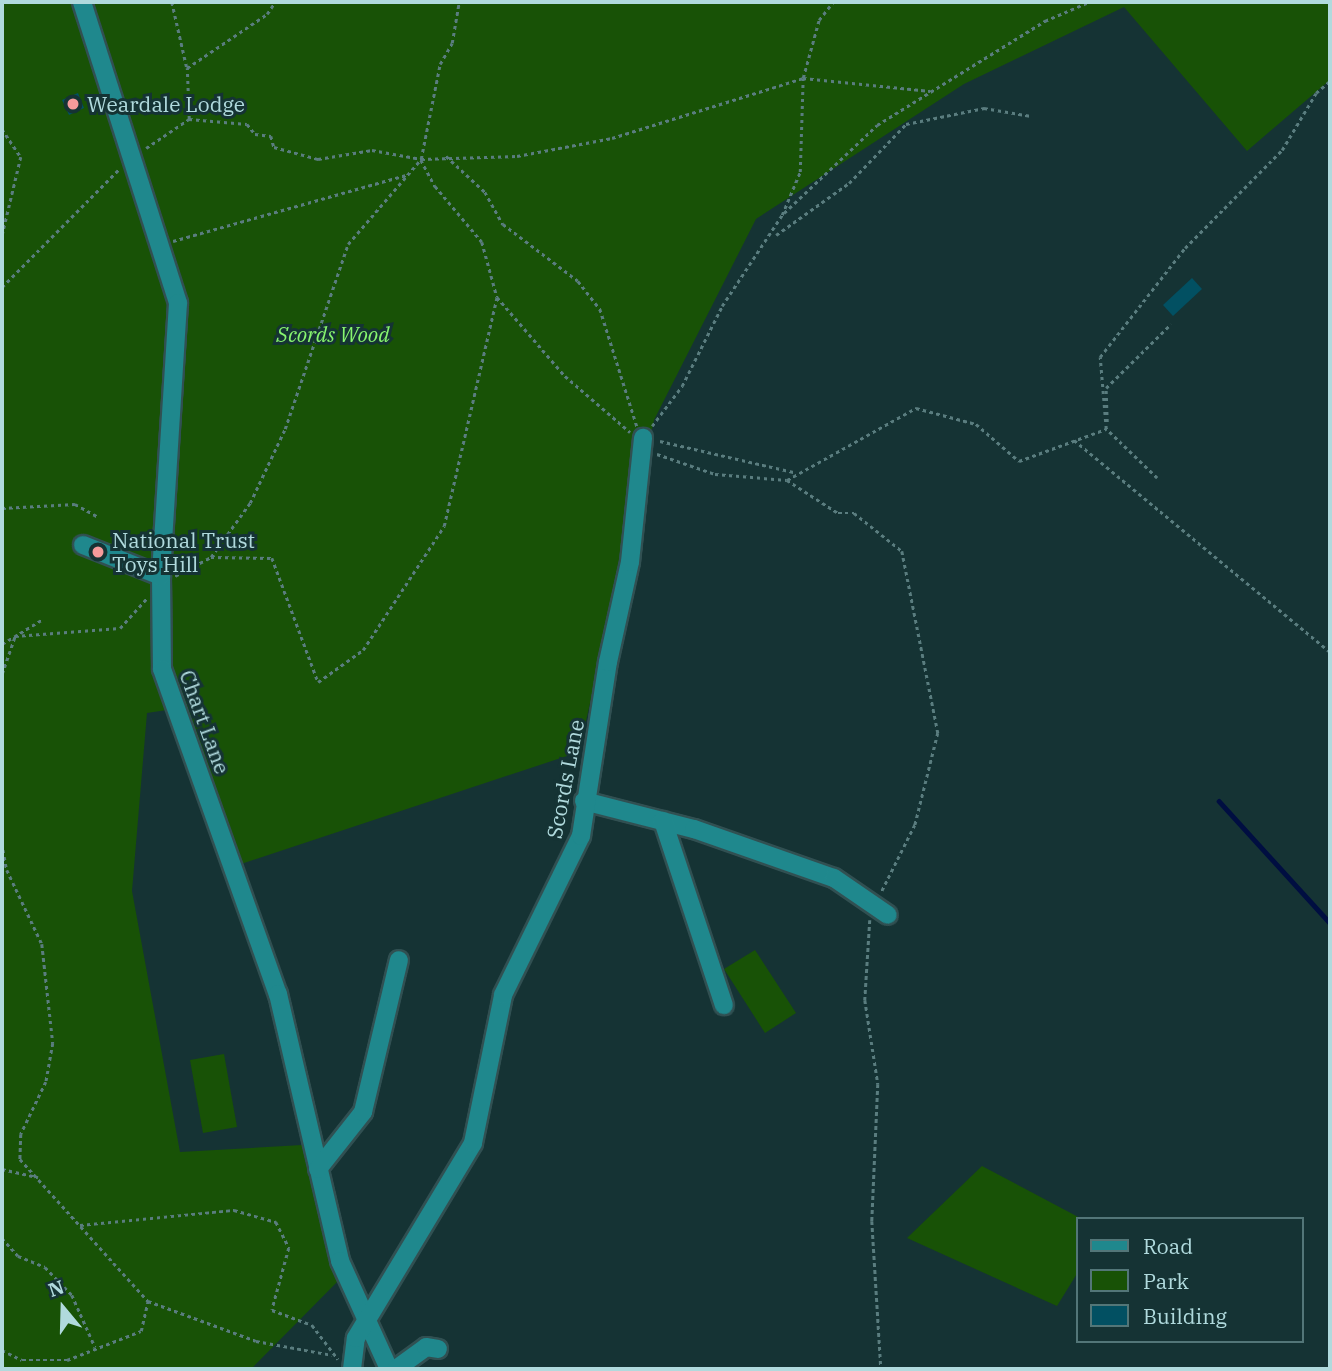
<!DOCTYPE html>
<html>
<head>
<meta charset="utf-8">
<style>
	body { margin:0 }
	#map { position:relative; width:1332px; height:1371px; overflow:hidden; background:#153334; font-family:"IBM Plex Serif",serif }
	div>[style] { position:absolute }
	.green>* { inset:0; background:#185206 }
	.stream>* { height:4.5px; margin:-2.25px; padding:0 2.25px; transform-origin:2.25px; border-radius:2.25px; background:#000e41 }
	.building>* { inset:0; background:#025062 }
	.path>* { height:2.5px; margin-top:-1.25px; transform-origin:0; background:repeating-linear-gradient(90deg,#5a7d7f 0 3.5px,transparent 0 7px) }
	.roads { filter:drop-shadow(2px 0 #315052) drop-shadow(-2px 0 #315052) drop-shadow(0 2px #315052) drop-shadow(0 -2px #315052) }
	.minor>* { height:18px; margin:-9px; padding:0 9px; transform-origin:9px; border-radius:9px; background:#1f888d }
	.dots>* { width:19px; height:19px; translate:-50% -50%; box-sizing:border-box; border:4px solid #153334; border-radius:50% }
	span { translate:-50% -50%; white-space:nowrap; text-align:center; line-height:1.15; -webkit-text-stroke:6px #153334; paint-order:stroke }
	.poi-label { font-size:21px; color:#b0dadd }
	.left { translate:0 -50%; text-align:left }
	.park-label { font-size:21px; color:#87f56f; font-style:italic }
	.street-label { font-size:21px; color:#b0dadd }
	.frame { position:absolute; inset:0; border:4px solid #b0dadd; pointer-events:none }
	.legend { position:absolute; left:1076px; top:1217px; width:228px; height:126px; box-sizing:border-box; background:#153334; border:2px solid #537678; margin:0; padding:9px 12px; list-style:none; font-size:21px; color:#b0dadd }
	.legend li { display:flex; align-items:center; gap:14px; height:35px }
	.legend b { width:35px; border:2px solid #537678 }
	.north { position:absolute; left:28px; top:1273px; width:70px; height:70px; -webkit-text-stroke:5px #153334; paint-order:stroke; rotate:341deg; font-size:19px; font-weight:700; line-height:28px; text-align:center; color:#b0dadd }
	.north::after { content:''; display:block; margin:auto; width:24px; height:32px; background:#b0dadd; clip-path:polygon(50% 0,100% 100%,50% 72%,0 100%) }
</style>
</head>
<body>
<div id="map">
	<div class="green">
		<div style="clip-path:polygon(2px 2px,1330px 2px,1330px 80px,1247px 151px,1124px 7px,964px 84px,756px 219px,654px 420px,579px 752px,238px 865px,180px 708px,147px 713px,132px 891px,180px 1152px,302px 1145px,340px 1279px,251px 1369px,2px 1369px)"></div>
		<div style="clip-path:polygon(755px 950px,796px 1013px,765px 1033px,724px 969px)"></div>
		<div style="clip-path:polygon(224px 1054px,237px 1127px,203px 1133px,190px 1060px)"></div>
		<div style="clip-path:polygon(982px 1166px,1082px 1219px,1078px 1272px,1057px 1306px,907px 1238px)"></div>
	</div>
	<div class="stream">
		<div style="left:1219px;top:801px;width:165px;rotate:47.7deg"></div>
	</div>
	<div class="building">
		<div style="clip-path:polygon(78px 93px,84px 108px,69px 115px,62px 100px)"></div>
		<div style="clip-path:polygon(1192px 278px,1202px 289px,1173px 316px,1163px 305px)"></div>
	</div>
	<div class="path">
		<div style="left:172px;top:2px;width:68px;rotate:77.2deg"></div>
		<div style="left:189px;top:119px;width:51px;rotate:-92.2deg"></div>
		<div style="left:187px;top:68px;width:97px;rotate:-34deg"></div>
		<div style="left:267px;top:14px;width:14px;rotate:-56deg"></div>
		<div style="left:2px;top:129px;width:34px;rotate:56deg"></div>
		<div style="left:21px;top:157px;width:82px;rotate:103.4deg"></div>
		<div style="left:146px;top:148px;width:52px;rotate:-34deg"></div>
		<div style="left:189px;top:119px;width:58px;rotate:4.9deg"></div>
		<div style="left:247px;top:124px;width:13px;rotate:51deg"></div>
		<div style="left:255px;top:134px;width:16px;rotate:7deg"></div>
		<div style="left:271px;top:136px;width:11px;rotate:75deg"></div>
		<div style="left:274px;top:147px;width:46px;rotate:15.3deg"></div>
		<div style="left:318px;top:159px;width:55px;rotate:-9.5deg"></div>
		<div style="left:372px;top:150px;width:50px;rotate:10.4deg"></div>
		<div style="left:421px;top:159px;width:96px;rotate:-1.8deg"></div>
		<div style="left:517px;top:156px;width:97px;rotate:-10.7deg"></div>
		<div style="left:612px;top:138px;width:200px;rotate:-17.4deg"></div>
		<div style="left:803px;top:78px;width:128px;rotate:5.8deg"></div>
		<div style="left:446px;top:156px;width:53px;rotate:42.7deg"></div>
		<div style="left:485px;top:192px;width:37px;rotate:61deg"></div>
		<div style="left:503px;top:224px;width:94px;rotate:37.2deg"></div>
		<div style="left:578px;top:281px;width:36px;rotate:52deg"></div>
		<div style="left:600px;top:309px;width:123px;rotate:72.5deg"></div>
		<div style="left:421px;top:160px;width:30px;rotate:62deg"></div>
		<div style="left:435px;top:186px;width:73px;rotate:50deg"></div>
		<div style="left:482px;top:242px;width:57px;rotate:74.7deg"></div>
		<div style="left:497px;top:297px;width:104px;rotate:49.3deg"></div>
		<div style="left:565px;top:376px;width:86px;rotate:40.7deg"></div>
		<div style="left:784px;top:213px;width:128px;rotate:-43.4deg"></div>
		<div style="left:877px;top:125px;width:198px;rotate:-31.8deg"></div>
		<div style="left:1045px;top:21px;width:48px;rotate:-23.4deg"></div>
		<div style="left:776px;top:235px;width:90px;rotate:-35.5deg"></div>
		<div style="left:849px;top:183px;width:82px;rotate:-46deg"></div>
		<div style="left:906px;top:124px;width:80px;rotate:-11.6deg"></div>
		<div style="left:984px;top:108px;width:48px;rotate:9.7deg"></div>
		<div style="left:173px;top:241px;width:245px;rotate:-15.8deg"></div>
		<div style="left:2px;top:287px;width:166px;rotate:-45.2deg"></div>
		<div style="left:1107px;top:422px;width:34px;rotate:-92deg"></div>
		<div style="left:1106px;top:388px;width:91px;rotate:-44.6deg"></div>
		<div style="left:652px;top:426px;width:50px;rotate:-53.1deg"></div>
		<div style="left:682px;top:386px;width:89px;rotate:-63.4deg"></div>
		<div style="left:722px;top:306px;width:109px;rotate:-56.6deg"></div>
		<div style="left:782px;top:215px;width:47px;rotate:-67.3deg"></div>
		<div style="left:800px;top:172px;width:94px;rotate:-88.2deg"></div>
		<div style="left:803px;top:78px;width:60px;rotate:-74.6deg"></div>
		<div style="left:819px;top:20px;width:23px;rotate:-52deg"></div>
		<div style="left:1074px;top:440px;width:332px;rotate:39.6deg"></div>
		<div style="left:660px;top:441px;width:137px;rotate:13.1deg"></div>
		<div style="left:657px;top:454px;width:61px;rotate:19deg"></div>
		<div style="left:715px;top:474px;width:72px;rotate:4.8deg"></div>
		<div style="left:787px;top:480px;width:61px;rotate:32.9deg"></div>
		<div style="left:838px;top:513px;width:16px"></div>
		<div style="left:854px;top:513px;width:61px;rotate:38.4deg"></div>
		<div style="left:902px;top:551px;width:186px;rotate:78.8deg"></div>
		<div style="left:938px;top:733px;width:95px;rotate:104deg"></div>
		<div style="left:915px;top:825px;width:74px;rotate:116.6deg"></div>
		<div style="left:1157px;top:478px;width:71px;rotate:-136.1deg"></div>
		<div style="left:1106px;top:429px;width:72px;rotate:-94.8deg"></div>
		<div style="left:1100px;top:357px;width:138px;rotate:-52.1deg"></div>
		<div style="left:1185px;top:248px;width:138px;rotate:-45.3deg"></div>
		<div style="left:1282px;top:150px;width:66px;rotate:-59.2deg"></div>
		<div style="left:1316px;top:93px;width:18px;rotate:-41deg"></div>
		<div style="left:787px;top:480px;width:148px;rotate:-29.2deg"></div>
		<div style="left:916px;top:408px;width:62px;rotate:14.9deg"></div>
		<div style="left:976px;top:424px;width:57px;rotate:40.7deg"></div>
		<div style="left:1019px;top:461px;width:93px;rotate:-20.2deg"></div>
		<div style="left:2px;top:508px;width:73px;rotate:-3.1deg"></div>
		<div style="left:75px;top:504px;width:26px;rotate:29deg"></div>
		<div style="left:211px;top:557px;width:61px;rotate:0.9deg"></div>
		<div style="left:272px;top:558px;width:132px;rotate:69.6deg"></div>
		<div style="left:318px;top:682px;width:55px;rotate:-35.4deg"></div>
		<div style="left:363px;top:650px;width:148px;rotate:-56.8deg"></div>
		<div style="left:444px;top:526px;width:235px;rotate:-77deg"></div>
		<div style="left:175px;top:576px;width:41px;rotate:-27.8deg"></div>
		<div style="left:211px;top:557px;width:67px;rotate:-54.2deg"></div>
		<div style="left:250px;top:503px;width:82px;rotate:-64.7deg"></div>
		<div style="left:285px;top:429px;width:195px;rotate:-71.2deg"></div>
		<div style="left:348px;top:244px;width:112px;rotate:-49.3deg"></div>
		<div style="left:421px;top:159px;width:97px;rotate:-78.7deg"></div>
		<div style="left:440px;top:64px;width:24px;rotate:-60deg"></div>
		<div style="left:452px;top:43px;width:42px;rotate:-80.3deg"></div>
		<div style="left:15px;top:636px;width:105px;rotate:-4.4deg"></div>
		<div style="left:120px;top:628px;width:39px;rotate:-48deg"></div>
		<div style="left:2px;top:644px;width:48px;rotate:-31.4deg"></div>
		<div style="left:2px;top:674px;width:40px;rotate:-71.1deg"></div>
		<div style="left:2px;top:843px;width:27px;rotate:80deg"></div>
		<div style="left:7px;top:870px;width:82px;rotate:64.7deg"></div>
		<div style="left:42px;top:944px;width:100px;rotate:83.7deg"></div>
		<div style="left:53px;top:1043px;width:40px;rotate:100deg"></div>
		<div style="left:46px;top:1082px;width:58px;rotate:115.7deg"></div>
		<div style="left:21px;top:1134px;width:25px;rotate:92deg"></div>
		<div style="left:20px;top:1159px;width:191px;rotate:48deg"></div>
		<div style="left:148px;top:1301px;width:115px;rotate:20.3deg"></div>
		<div style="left:256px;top:1341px;width:77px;rotate:10.4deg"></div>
		<div style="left:870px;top:920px;width:80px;rotate:93.6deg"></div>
		<div style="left:865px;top:1000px;width:85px;rotate:81.2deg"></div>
		<div style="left:878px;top:1084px;width:137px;rotate:92.5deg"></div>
		<div style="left:872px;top:1221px;width:148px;rotate:86.5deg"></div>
		<div style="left:2px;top:1169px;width:37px;rotate:13deg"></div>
		<div style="left:80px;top:1225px;width:155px;rotate:-5.6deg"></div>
		<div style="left:234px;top:1210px;width:44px;rotate:15.9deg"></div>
		<div style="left:276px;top:1222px;width:29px;rotate:63deg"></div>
		<div style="left:289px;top:1248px;width:64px;rotate:105.3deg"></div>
		<div style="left:272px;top:1310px;width:43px;rotate:20.6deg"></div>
		<div style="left:312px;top:1325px;width:43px;rotate:52.6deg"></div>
		<div style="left:2px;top:1238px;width:24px;rotate:48deg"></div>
		<div style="left:18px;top:1256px;width:29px;rotate:22deg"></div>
		<div style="left:45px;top:1267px;width:39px;rotate:46deg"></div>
		<div style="left:72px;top:1295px;width:57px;rotate:66.1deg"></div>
		<div style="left:2px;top:1350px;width:22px;rotate:27deg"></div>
		<div style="left:22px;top:1360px;width:45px"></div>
		<div style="left:67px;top:1360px;width:79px;rotate:-21.4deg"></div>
		<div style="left:141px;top:1331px;width:31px;rotate:-77deg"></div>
	</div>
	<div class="roads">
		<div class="minor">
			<div style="left:82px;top:2px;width:316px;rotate:72.3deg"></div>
			<div style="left:178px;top:303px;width:274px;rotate:93.6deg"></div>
			<div style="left:161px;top:576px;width:93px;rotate:89.4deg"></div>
			<div style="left:162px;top:669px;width:345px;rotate:70.4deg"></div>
			<div style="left:278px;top:994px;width:274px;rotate:76.9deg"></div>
			<div style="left:340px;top:1261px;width:119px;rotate:65.6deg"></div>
			<div style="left:83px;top:545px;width:84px;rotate:21.7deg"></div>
			<div style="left:584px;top:801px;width:114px;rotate:14.3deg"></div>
			<div style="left:694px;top:829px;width:148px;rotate:19.3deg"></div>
			<div style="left:834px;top:878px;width:65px;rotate:34.4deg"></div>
			<div style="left:663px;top:821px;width:194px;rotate:71.7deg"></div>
			<div style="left:318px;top:1169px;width:73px;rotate:-51.7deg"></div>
			<div style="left:363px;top:1112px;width:156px;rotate:-76.7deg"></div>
			<div style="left:352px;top:1369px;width:31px;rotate:-83deg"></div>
			<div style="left:356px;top:1338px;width:227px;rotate:-59deg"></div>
			<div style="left:473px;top:1143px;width:151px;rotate:-78.5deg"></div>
			<div style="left:503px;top:995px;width:177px;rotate:-63.9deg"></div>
			<div style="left:581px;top:836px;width:176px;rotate:-81.2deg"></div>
			<div style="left:608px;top:662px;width:102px;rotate:-77.6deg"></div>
			<div style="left:630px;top:562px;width:125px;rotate:-84deg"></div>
			<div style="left:396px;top:1369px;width:37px;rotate:-36deg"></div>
			<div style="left:426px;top:1347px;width:12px;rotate:9deg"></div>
		</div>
	</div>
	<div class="dots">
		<div style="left:73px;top:104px;background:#f59b9b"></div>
		<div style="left:98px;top:552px;background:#f59b9b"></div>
	</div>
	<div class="poi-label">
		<span class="left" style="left:87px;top:104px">Weardale Lodge</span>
		<span class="left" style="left:112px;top:552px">National Trust<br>Toys Hill</span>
	</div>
	<div class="park-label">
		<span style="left:333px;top:334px">Scords Wood</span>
	</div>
	<div class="street-label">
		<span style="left:205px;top:722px;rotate:70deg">Chart Lane</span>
		<span style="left:565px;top:779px;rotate:-79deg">Scords Lane</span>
	</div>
	<div class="frame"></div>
	<ul class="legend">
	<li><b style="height:9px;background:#1f888d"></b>Road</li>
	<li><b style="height:19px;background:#185206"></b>Park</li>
	<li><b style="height:19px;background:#025062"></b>Building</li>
	</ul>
	<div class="north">N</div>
</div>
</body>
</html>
